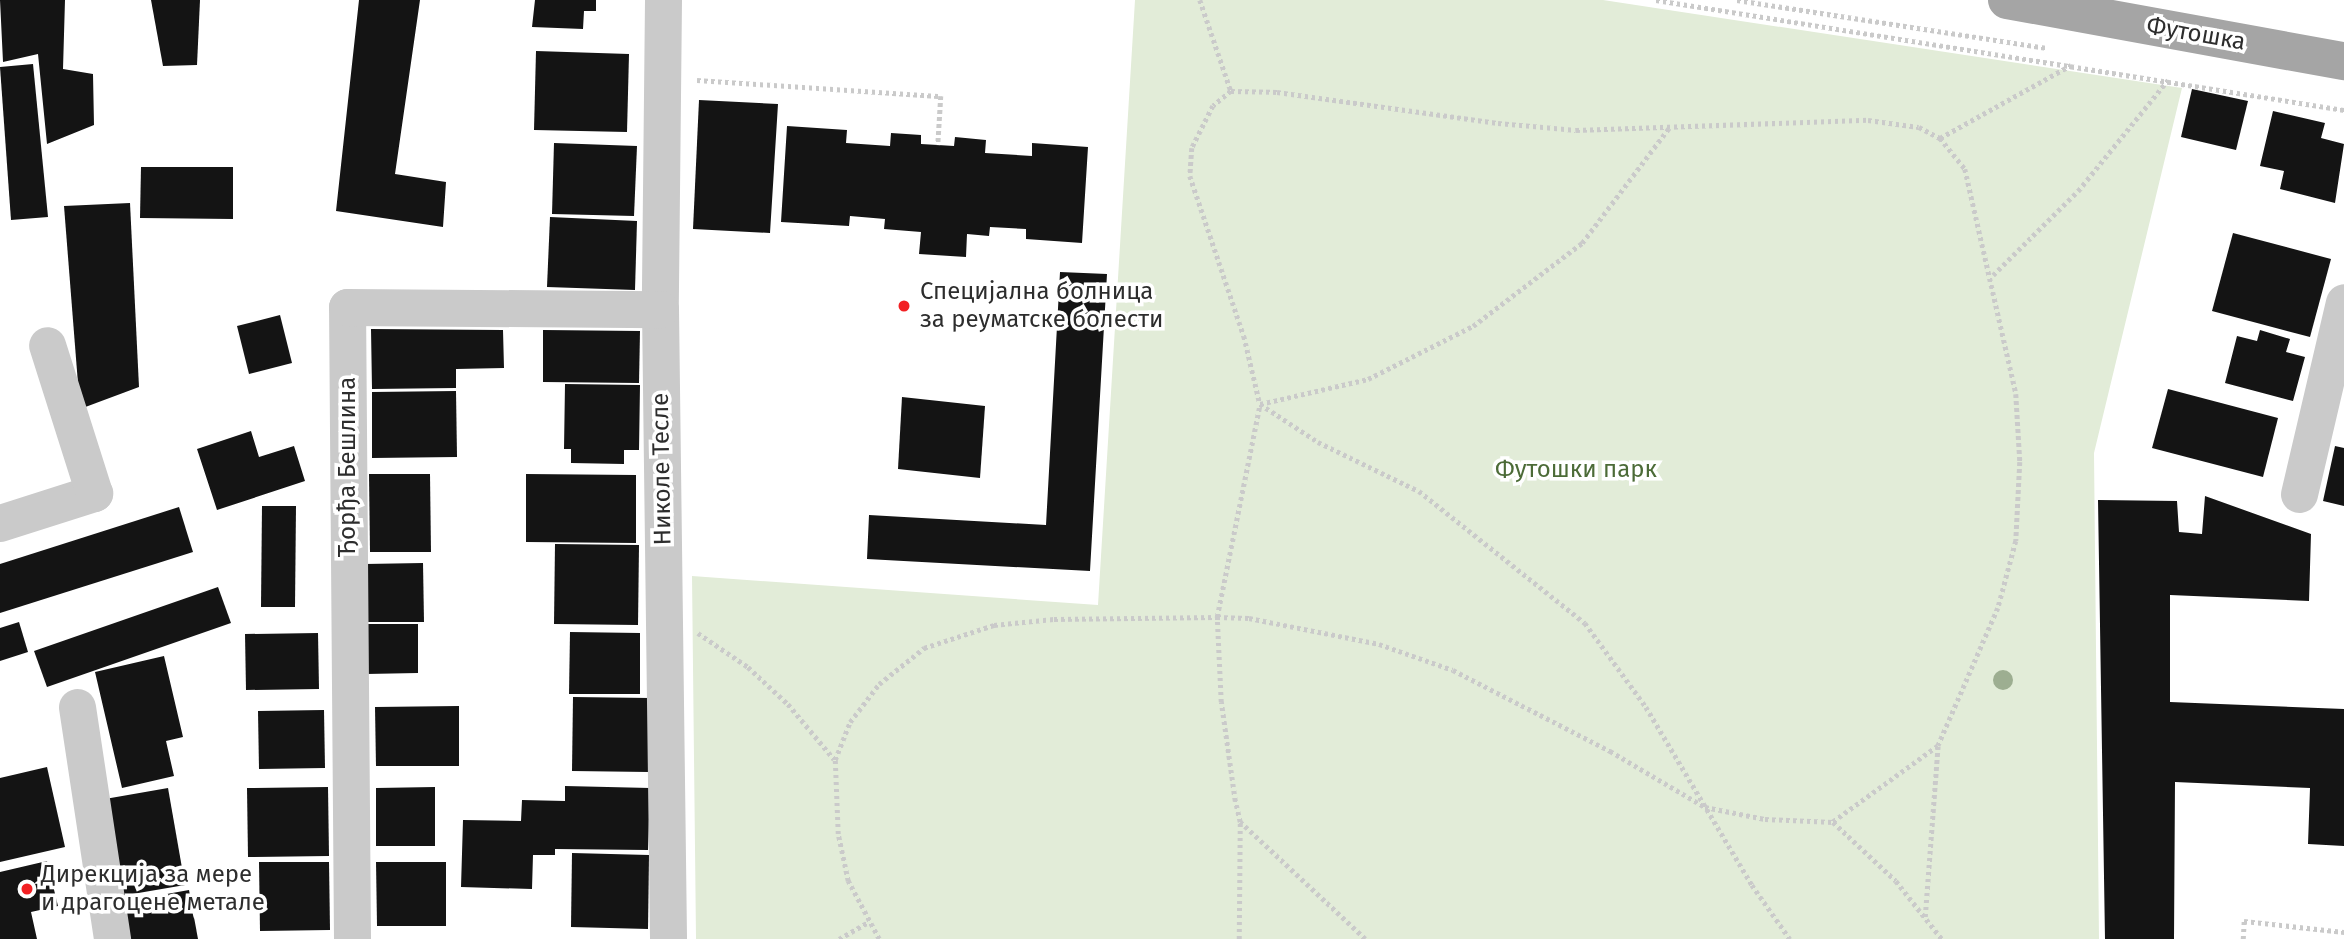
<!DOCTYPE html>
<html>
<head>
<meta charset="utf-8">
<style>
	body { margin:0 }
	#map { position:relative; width:2344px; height:939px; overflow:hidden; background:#fff; font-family:"Fira Sans",sans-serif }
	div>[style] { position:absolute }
	.green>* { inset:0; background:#e2ecd8 }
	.building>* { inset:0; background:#141414 }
	.path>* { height:4.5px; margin-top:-2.25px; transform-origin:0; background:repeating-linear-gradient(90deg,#cacaca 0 3.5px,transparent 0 7px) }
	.minor>* { height:37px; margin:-18.5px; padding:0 18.5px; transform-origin:18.5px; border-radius:18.5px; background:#cacaca }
	.major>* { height:38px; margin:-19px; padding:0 19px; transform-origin:19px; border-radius:19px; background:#a5a5a5 }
	.trees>* { width:20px; height:20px; margin:-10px; border-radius:50%; background:#9dae91 }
	.dots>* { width:19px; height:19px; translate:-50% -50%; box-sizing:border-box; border:4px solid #fff; border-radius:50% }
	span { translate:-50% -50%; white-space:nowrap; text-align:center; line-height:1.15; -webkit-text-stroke:7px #fff; paint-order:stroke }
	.street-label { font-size:24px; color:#2d2d2d }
	.poi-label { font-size:24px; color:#2d2d2d }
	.left { translate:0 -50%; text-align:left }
	.park-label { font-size:24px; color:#4c6b37 }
</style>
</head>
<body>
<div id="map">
	<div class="green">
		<div style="clip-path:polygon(1135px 0,1603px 0,2182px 88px,2094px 453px,2099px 939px,696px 939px,692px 576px,1098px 605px)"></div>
	</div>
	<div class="building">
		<div style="clip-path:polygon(0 0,65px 0,63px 69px,93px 74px,94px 125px,47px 144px,38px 54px,3px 62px)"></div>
		<div style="clip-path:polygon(151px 0,200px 0,197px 65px,163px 66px)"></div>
		<div style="clip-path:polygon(359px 0,420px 0,395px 174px,446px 182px,443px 227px,336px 211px)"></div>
		<div style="clip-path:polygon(535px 0,596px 0,596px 11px,584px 11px,583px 29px,532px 27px)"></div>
		<div style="clip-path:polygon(536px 51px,629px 54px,627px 132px,534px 130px)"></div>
		<div style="clip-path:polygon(33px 64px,48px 217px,11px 220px,0 67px)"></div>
		<div style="clip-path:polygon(2192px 89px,2248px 101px,2236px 150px,2181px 137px)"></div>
		<div style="clip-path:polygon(699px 100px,778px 104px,770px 233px,693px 229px)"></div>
		<div style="clip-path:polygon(2273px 111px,2325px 123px,2321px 138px,2344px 144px,2335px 203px,2280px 189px,2284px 171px,2260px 166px)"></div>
		<div style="clip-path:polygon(787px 126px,847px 130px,846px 143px,890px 146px,891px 133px,921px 135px,921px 144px,938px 145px,954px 146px,955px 137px,986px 140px,985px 153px,1032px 156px,1032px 143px,1088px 147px,1082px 243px,1026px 239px,1026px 229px,990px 227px,989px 236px,967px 234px,966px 257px,919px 254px,921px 232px,884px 229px,885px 219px,850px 216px,849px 226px,781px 222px)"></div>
		<div style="clip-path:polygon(554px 143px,637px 146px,634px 216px,552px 214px)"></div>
		<div style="clip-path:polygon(141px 167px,233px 167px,233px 219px,140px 218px)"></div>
		<div style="clip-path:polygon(130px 203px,139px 387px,80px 409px,64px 206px)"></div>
		<div style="clip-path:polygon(550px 217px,637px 221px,635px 290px,547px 287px)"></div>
		<div style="clip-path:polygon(2233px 233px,2331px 259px,2310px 337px,2212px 311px)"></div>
		<div style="clip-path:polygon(1060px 272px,1107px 274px,1090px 571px,867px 559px,869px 515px,1046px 525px)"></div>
		<div style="clip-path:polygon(280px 315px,292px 363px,249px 374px,237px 326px)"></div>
		<div style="clip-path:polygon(371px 329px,503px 330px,504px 368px,456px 369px,456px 388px,372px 389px)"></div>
		<div style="clip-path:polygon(543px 330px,640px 331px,639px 383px,543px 382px)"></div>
		<div style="clip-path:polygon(2260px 330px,2290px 339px,2286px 352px,2305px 357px,2293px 401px,2225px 383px,2237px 336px,2257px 341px)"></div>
		<div style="clip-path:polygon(565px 384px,640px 385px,639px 450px,624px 450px,624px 464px,571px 463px,571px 449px,564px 449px)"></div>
		<div style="clip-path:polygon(2168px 389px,2278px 418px,2263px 477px,2152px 448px)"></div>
		<div style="clip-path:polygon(456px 391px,457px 457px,372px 458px,372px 392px)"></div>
		<div style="clip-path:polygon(902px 397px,985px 406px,980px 478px,898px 469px)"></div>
		<div style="clip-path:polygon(251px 431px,259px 457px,294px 446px,305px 481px,217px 510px,197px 449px)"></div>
		<div style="clip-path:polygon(2335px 446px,2344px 448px,2344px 506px,2323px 501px)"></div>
		<div style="clip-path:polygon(369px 474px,430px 474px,431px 552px,370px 552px)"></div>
		<div style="clip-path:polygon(526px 474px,636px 475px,636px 543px,526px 542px)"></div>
		<div style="clip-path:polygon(2205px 496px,2311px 534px,2309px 601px,2170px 595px,2170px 702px,2344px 709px,2344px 846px,2308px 844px,2310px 788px,2175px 782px,2174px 939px,2105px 939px,2098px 500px,2177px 501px,2179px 532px,2202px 534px)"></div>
		<div style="clip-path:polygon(262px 506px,296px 506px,295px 607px,261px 607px)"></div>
		<div style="clip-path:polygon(179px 507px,193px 552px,0 613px,0 564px)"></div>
		<div style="clip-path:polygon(555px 544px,639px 545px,638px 625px,554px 624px)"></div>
		<div style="clip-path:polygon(423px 563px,424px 622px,365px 622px,365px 564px)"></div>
		<div style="clip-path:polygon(218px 587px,231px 623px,47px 687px,34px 651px)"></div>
		<div style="clip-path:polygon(19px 622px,28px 652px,0 661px,0 628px)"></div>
		<div style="clip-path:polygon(366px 624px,418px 624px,418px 673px,366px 674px)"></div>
		<div style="clip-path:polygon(570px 632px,640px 633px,640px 694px,569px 694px)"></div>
		<div style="clip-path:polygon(318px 633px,319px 689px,246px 690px,245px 634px)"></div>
		<div style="clip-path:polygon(164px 656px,183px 737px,166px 741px,174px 776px,122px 788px,95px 672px)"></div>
		<div style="clip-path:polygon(573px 697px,650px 698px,649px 772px,572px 771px)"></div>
		<div style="clip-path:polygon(459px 706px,459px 766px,376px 766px,375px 707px)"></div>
		<div style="clip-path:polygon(324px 710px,325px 768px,259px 769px,258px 711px)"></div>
		<div style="clip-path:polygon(47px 767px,65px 847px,0 862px,0 778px)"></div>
		<div style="clip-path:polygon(565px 786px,650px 788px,648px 850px,555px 849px,555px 855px,533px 855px,532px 889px,461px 887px,463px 820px,521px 821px,522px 800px,565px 801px)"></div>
		<div style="clip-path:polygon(328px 787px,329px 856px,248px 857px,247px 788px)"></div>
		<div style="clip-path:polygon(435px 787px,435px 846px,376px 846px,376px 788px)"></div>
		<div style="clip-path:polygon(168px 788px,185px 885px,121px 896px,105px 799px)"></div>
		<div style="clip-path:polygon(572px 853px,649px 855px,648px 929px,571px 927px)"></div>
		<div style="clip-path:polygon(47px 861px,58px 906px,31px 912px,37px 939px,0 939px,0 872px)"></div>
		<div style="clip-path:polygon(259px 862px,329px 862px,330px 930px,260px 931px)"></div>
		<div style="clip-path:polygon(376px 862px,446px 862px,446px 926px,377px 926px)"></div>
		<div style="clip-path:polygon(189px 890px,198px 939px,128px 939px,122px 902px)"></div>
	</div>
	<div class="path">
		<div style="left:1200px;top:0;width:96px;rotate:71.2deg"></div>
		<div style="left:1231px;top:91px;width:46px;rotate:1.2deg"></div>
		<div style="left:1277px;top:92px;width:223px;rotate:8deg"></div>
		<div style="left:1498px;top:123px;width:78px;rotate:5.1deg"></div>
		<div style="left:1576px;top:130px;width:292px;rotate:-2deg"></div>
		<div style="left:1868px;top:120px;width:51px;rotate:7.8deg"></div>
		<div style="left:1919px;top:127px;width:24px;rotate:28deg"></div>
		<div style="left:1940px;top:138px;width:40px;rotate:51deg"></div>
		<div style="left:1965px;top:169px;width:231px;rotate:77.2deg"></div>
		<div style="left:2016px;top:394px;width:68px;rotate:86.6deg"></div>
		<div style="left:2020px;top:462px;width:79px;rotate:92.9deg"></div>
		<div style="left:2016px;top:541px;width:69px;rotate:105deg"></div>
		<div style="left:1998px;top:608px;width:150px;rotate:113.5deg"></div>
		<div style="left:1938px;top:746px;width:130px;rotate:144.1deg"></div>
		<div style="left:1656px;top:0;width:697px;rotate:9.08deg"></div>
		<div style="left:1737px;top:0;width:314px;rotate:8.8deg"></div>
		<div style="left:697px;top:80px;width:245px;rotate:3.8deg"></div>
		<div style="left:941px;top:96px;width:49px;rotate:93.5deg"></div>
		<div style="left:1231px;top:91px;width:23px;rotate:140deg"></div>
		<div style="left:1213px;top:106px;width:47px;rotate:116.6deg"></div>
		<div style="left:1192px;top:148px;width:28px;rotate:94deg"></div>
		<div style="left:1190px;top:176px;width:169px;rotate:71.4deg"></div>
		<div style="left:1244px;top:336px;width:70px;rotate:76.8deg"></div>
		<div style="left:1260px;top:404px;width:69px;rotate:33.2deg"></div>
		<div style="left:1318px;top:442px;width:112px;rotate:25.9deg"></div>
		<div style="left:1419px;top:491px;width:212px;rotate:38.5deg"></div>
		<div style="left:1585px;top:623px;width:104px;rotate:54deg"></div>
		<div style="left:1646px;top:707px;width:207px;rotate:59.2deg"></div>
		<div style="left:1752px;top:885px;width:66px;rotate:54.9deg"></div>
		<div style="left:1940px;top:138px;width:150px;rotate:-29.1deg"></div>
		<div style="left:1993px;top:275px;width:120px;rotate:-44.7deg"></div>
		<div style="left:2078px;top:191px;width:143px;rotate:-51deg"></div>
		<div style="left:698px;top:633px;width:60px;rotate:34.2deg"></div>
		<div style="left:748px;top:667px;width:54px;rotate:42.8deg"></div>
		<div style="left:788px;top:704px;width:72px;rotate:50.1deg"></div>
		<div style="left:1925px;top:917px;width:171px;rotate:-85.7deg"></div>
		<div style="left:839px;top:939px;width:32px;rotate:-30deg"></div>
		<div style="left:879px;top:939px;width:66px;rotate:-118.1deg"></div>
		<div style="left:848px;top:881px;width:48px;rotate:-102deg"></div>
		<div style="left:838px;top:834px;width:74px;rotate:-92.3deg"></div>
		<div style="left:835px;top:760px;width:41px;rotate:-68.5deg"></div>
		<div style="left:850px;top:722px;width:48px;rotate:-52.7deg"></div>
		<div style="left:879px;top:684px;width:58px;rotate:-38.7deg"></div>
		<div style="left:924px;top:648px;width:74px;rotate:-18.2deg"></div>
		<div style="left:994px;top:625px;width:60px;rotate:-5.7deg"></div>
		<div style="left:1054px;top:619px;width:163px;rotate:-0.7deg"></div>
		<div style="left:1217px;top:617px;width:32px;rotate:2deg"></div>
		<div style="left:1249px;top:618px;width:133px;rotate:11.3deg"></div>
		<div style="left:1379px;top:644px;width:78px;rotate:19.4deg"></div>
		<div style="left:1453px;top:670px;width:177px;rotate:27.3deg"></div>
		<div style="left:1610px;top:751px;width:110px;rotate:30.5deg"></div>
		<div style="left:1705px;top:807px;width:61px;rotate:11.3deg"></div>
		<div style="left:1765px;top:819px;width:68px;rotate:2.5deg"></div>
		<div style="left:1833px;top:822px;width:86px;rotate:43.1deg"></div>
		<div style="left:1896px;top:881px;width:74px;rotate:51.6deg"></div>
		<div style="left:1239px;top:939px;width:116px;rotate:-89.5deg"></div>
		<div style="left:1365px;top:939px;width:171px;rotate:-136.9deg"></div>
		<div style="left:1240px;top:822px;width:22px;rotate:-103deg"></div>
		<div style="left:1235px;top:801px;width:100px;rotate:-98deg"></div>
		<div style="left:1221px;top:702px;width:85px;rotate:-92.7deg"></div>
		<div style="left:1217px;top:617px;width:217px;rotate:-78.6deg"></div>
		<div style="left:1260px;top:404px;width:111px;rotate:-13deg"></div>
		<div style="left:1368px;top:379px;width:118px;rotate:-26.8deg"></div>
		<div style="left:1473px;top:326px;width:137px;rotate:-37.3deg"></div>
		<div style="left:1582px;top:243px;width:144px;rotate:-52.9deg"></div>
		<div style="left:2243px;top:939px;width:18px;rotate:-87deg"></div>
		<div style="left:2244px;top:921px;width:101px;rotate:6.3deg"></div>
	</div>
	<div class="minor">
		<div style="left:663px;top:0;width:309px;rotate:90.6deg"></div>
		<div style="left:660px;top:309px;width:630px;rotate:89.27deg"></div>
		<div style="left:2299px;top:494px;width:197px;rotate:-76.8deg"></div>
		<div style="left:0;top:523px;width:99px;rotate:-17.7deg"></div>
		<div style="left:94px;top:493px;width:155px;rotate:-107.6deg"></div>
		<div style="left:77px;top:707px;width:235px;rotate:81.4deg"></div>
		<div style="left:352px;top:939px;width:632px;rotate:-90.45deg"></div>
		<div style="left:347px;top:307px;width:313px;rotate:0.4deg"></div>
	</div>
	<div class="major">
		<div style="left:2007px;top:0;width:342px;rotate:10.3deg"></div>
	</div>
	<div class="trees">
		<div style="left:2003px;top:680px"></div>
	</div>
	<div class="dots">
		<div style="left:904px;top:306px;background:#f22023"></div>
		<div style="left:27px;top:889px;background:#f22023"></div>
	</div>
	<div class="street-label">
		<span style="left:2196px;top:34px;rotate:10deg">Футошка</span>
		<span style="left:348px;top:467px;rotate:-90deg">Ђорђа Бешлина</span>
		<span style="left:662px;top:469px;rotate:-91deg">Николе Тесле</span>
	</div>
	<div class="poi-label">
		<span class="left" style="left:920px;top:306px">Специјална болница<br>за реуматске болести</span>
		<span class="left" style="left:41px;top:889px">Дирекција за мере<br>и драгоцене метале</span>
	</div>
	<div class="park-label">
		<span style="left:1576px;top:470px">Футошки парк</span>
	</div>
</div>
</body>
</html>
